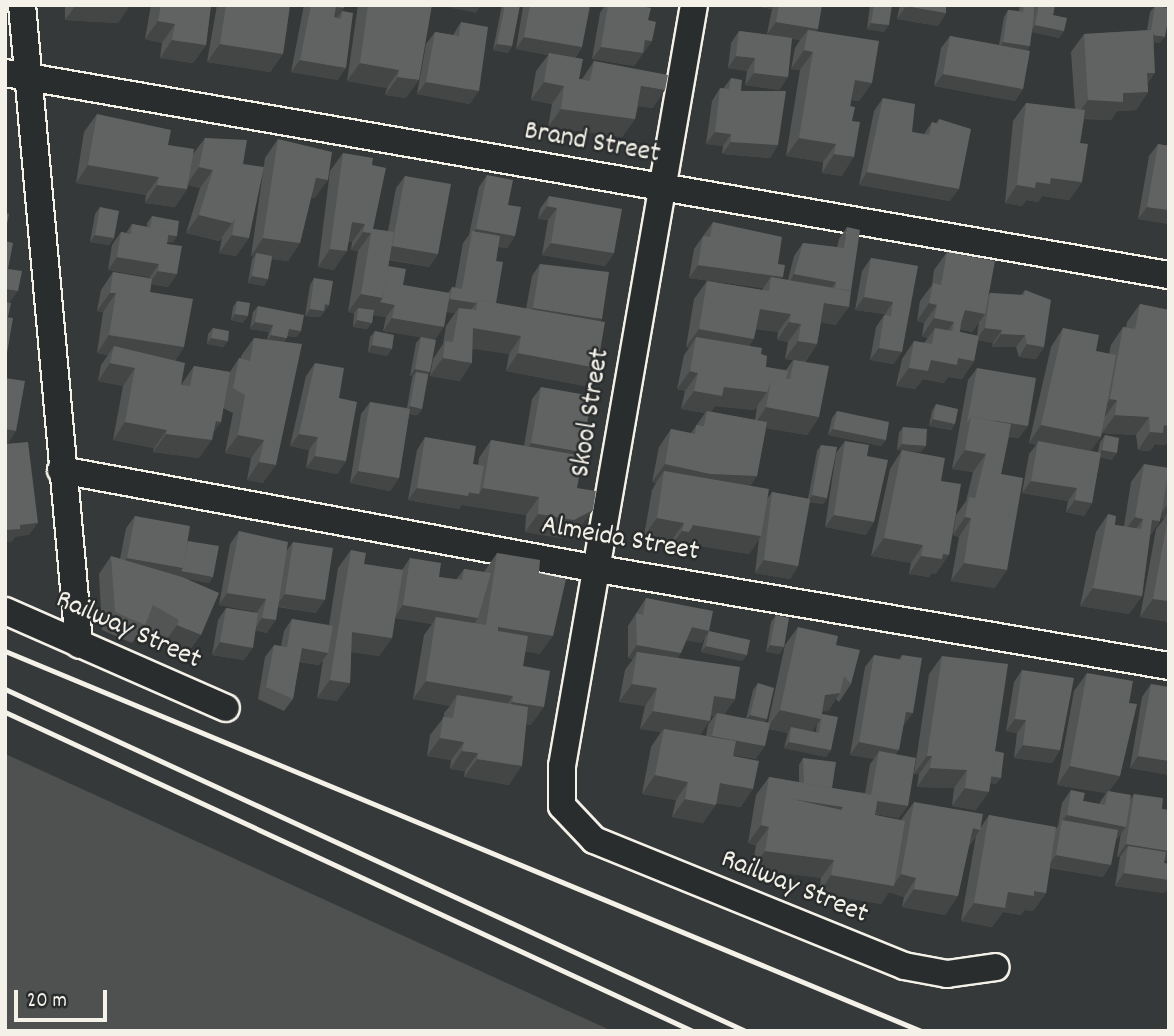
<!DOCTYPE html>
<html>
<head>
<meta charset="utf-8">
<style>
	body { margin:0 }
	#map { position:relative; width:1174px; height:1036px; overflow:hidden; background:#363939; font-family:Dekko,sans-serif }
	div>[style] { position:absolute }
	.green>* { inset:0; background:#4e514f }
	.roads { filter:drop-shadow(2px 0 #f4f1e8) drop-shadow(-2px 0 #f4f1e8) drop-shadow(0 2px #f4f1e8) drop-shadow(0 -2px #f4f1e8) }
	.minor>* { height:26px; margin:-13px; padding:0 13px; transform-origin:13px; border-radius:13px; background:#2a2d2e }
	.rail>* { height:5px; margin:-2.5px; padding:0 2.5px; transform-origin:2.5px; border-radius:2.5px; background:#f4f1e8 }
	.wall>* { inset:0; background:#535554 }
	.shaded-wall>* { inset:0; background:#444545 }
	.building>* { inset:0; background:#616362 }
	span { translate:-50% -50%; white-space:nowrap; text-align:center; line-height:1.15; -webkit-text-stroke:5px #2a2d2e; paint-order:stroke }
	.street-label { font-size:28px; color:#f4f1e8 }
	.frame { position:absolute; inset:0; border:7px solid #f4f1e8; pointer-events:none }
	.scale { position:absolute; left:14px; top:990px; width:93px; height:32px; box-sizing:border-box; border:4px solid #f4f1e8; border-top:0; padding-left:9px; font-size:21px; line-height:24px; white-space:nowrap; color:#f4f1e8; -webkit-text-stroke:5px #2a2d2e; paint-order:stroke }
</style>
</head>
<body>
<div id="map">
	<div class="green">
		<div style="clip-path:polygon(5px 754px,12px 757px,612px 1031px,5px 1031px)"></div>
	</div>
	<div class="roads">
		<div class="minor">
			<div style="left:22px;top:5px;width:642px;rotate:84.9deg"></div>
			<div style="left:694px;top:5px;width:772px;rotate:99.84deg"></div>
			<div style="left:562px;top:766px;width:40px;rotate:90deg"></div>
			<div style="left:562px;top:806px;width:47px;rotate:46.7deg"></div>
			<div style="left:594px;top:840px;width:335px;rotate:22.1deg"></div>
			<div style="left:904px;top:966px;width:44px;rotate:10.5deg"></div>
			<div style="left:947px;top:974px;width:49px;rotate:-8.1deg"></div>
			<div style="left:5px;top:73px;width:1181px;rotate:9.85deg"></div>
			<div style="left:61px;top:470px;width:546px;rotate:10.45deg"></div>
			<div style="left:598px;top:569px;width:579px;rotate:9.64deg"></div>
			<div style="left:5px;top:611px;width:241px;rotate:23.7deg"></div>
		</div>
	</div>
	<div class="rail">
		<div style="left:5px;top:651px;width:992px;rotate:22.53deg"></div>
		<div style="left:5px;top:689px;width:815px;rotate:24.8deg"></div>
		<div style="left:5px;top:712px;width:758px;rotate:24.88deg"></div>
	</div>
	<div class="wall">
		<div style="clip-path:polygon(65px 5px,130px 5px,118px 23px,65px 20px)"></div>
		<div style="clip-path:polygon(151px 5px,211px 5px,206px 45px,193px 63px,160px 58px,162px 43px,145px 39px)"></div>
		<div style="clip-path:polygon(217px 5px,290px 5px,283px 54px,270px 72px,207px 62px)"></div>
		<div style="clip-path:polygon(304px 5px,344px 5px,344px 8px,337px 18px,342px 11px,338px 80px,291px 72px)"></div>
		<div style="clip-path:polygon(358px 5px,432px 5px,406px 98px,385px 95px,387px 88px,347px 81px)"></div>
		<div style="clip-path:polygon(502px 5px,520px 5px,512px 46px,508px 53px,493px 50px)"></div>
		<div style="clip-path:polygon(525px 5px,586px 5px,582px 47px,575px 58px,579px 79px,582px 79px,594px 61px,653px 108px,638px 106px,635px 119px,622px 137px,548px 127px,552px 104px,531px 100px,536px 71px,548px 55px,516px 49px,523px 7px)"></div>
		<div style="clip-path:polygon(605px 5px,647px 5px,646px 7px,652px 41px,634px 66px,592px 59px,600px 13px)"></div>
		<div style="clip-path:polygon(749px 5px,822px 5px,816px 31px,872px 83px,859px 101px,851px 100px,842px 176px,822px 173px,823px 162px,786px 156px,800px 70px,791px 69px,795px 48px,800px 40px,792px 39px,788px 77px,779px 90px,745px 85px,747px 71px,728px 68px,731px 43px,739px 31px,780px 36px,767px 34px,772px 9px)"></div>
		<div style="clip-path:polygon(870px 5px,892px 5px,884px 32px,867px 29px)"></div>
		<div style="clip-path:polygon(900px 5px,946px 5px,946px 13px,938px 26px,897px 19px)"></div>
		<div style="clip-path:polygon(1020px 5px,1035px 5px,1034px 16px,1036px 5px,1055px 5px,1053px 15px,1064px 31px,1059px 38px,1032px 32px,1028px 50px,1023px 89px,1015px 101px,934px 86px,941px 48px,950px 36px,999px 45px,1004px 17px,1008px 10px,1019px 11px)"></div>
		<div style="clip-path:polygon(1155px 6px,1160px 43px,1154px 42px,1148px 84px,1148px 92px,1136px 110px,1117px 111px,1111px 120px,1084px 119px,1080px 143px,1082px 182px,1069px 200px,1042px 196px,1038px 202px,1026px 200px,1022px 206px,1005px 203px,1013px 121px,1026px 103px,1075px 109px,1071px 52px,1084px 34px,1147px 30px,1150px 12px)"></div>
		<div style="clip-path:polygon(461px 22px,470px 104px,417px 94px,426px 44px,435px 32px,453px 35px)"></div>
		<div style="clip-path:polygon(731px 78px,741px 91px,778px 145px,770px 158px,722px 154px,723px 146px,706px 144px,712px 101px,720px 88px,723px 89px)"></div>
		<div style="clip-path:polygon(883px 98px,912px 132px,924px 134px,932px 122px,936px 123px,939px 119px,950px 201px,859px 185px,874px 111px)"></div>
		<div style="clip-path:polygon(97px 114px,168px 145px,193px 154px,205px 138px,243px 164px,249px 238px,236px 256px,219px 253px,222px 238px,219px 241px,186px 233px,200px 188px,188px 185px,187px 189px,175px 207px,145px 203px,146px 195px,76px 183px,84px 132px)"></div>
		<div style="clip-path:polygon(278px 139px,315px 198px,311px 197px,300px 243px,288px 261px,272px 259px,268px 279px,264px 286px,248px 283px,252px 259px,254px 257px,251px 256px,265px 158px)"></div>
		<div style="clip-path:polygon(1158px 144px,1169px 146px,1169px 224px,1138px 219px,1149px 156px)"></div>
		<div style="clip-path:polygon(343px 153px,372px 165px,373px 229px,388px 231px,396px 188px,405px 176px,438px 254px,429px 267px,389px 260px,388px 266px,403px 285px,448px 293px,452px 287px,455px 288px,463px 243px,469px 235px,479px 187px,487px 175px,508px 205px,515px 236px,507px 248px,498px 247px,496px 261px,496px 303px,526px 309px,532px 276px,540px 264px,600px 322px,585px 386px,506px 371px,509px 354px,473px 348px,460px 381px,430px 376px,433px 359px,443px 344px,446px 326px,455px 313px,446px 312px,435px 340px,422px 409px,418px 415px,409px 414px,399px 478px,390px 491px,350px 483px,361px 414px,370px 402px,407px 408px,412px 378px,413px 376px,410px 376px,416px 343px,421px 337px,383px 331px,386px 317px,373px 315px,372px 323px,367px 329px,353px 327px,354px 313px,348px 312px,358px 251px,351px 250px,352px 242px,349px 241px,334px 270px,318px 267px,330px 171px)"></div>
		<div style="clip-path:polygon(549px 196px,614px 253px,605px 266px,542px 255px,548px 220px,538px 219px,540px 209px)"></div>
		<div style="clip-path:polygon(100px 207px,114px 238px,109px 245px,90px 242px,95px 214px)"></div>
		<div style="clip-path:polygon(152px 216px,177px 236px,173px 242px,167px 242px,167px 244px,177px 274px,168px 287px,151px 284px,150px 292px,184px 347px,175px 361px,181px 385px,194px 366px,230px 372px,239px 358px,241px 359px,241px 356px,254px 338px,267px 340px,269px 332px,250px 329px,253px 312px,258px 306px,301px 331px,296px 337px,287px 336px,284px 342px,263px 483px,247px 480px,251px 458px,225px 453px,233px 413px,223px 408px,221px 422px,213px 432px,199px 458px,153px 452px,154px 448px,113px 440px,123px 386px,98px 381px,101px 365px,108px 355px,97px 353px,103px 312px,97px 311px,101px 290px,113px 272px,150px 278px,150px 277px,108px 270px,112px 245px,121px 232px,126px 233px,132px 224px,147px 227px,147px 223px)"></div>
		<div style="clip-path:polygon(evenodd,713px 222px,778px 264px,782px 279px,788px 280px,794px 256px,803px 243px,837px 247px,839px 239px,847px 227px,836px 325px,821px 322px,817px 344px,805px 362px,819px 417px,807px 435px,766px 428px,757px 476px,750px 486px,767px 499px,772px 492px,808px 499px,817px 451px,821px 445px,827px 498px,823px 504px,810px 502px,798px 566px,790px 579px,755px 573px,759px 539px,749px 554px,682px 543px,677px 550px,669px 549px,671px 541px,644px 536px,652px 490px,656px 483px,652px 482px,659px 447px,671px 429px,691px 433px,705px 413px,681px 409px,685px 391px,677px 389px,684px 355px,689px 348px,686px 347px,694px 299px,707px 281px,762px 290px,763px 288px,689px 278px,694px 249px,713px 222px,756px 329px,778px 332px,777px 340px,788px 342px,785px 359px,793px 360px,786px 370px,766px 367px,761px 354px,749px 346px,756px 329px,713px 222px,715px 406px,754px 410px,757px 406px,755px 420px,711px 412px,715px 406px)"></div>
		<div style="clip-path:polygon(evenodd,947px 252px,988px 296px,990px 293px,1021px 295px,1025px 290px,1044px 347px,1036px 359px,1019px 357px,1016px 347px,992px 347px,993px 343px,978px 340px,974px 361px,962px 379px,948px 377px,944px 383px,923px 379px,915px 389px,896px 386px,902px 359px,914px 341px,924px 343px,928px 338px,922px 336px,924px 323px,917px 321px,920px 301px,932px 285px,934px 270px,947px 252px,979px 322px,977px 336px,960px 332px,960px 329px,972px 332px,979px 322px)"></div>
		<div style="clip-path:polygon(871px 258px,918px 266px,894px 364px,870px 360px,876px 327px,885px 314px,855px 310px,862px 271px)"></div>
		<div style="clip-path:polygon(314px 278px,329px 305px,320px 317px,305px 316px,310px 285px)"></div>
		<div style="clip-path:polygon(237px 301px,243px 323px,231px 320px,233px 307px)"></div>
		<div style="clip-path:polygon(1140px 304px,1169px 310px,1169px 440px,1165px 445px,1155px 444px,1150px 451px,1138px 450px,1136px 435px,1102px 433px,1104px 419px,1091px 451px,1098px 452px,1100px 442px,1105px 435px,1112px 460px,1100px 457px,1092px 503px,1084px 516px,1066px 512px,1068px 501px,1022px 493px,1029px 454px,1036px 445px,1029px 443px,1051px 347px,1063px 328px,1096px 351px,1109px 354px,1111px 345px,1123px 327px,1126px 327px,1127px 322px)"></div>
		<div style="clip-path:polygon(213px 328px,228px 341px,223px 347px,207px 344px,208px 334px)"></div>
		<div style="clip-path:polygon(375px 331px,387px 356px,368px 352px,370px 337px)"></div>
		<div style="clip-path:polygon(315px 363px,346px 461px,337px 474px,306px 468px,309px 450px,290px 446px,306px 376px)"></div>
		<div style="clip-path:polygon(977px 368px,1019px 438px,1009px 437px,1001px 474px,995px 588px,951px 581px,959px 537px,953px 535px,956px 515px,966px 501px,973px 472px,952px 469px,968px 380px)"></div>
		<div style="clip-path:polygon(541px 387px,580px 455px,577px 488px,580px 528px,561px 538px,525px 532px,526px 515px,462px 505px,459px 509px,408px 500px,417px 450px,425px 437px,473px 464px,478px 465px,479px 458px,491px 440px,524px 446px,532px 399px)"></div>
		<div style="clip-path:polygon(936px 404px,955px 424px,951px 430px,929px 426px,932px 411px)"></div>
		<div style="clip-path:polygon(837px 411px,886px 440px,881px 446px,828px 435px,832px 418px)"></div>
		<div style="clip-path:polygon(903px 427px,921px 452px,897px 450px,899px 433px)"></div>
		<div style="clip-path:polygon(845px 441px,866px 535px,825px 527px,836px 453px)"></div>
		<div style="clip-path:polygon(902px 450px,941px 481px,936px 574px,932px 573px,929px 577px,909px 574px,911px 563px,871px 556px,890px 469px)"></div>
		<div style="clip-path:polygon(1144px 464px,1167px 476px,1169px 474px,1169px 622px,1140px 617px,1156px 529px,1164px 519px,1160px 518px,1160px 521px,1150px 536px,1142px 596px,1129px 614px,1080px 606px,1096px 532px,1108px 514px,1115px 525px,1124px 526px,1131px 482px)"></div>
		<div style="clip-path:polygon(135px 516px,188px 541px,213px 577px,209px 583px,188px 579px,188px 653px,164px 643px,166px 638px,144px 626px,132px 643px,102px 630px,99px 574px,111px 556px,120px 559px,126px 528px)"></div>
		<div style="clip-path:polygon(239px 531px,287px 550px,293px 542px,316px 613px,278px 607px,267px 633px,255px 630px,244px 660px,212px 655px,218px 620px,226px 608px,257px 613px,257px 612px,219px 605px,230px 544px)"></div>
		<div style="clip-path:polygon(351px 550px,364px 564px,402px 570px,410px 558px,439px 577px,456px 580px,464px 569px,484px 572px,497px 553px,539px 573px,540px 654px,525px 651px,523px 666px,531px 725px,526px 724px,509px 785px,464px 777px,465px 771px,450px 769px,451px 760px,427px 756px,430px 735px,444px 717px,444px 713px,450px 706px,413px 699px,424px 635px,432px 624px,395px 618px,392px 638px,379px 656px,351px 652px,350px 683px,337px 701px,317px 698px,323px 660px,319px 665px,299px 662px,293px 699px,284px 711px,258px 699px,265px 657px,274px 645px,281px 646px,284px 631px,292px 619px,329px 625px,338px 568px)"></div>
		<div style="clip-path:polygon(evenodd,646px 598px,709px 631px,701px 643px,686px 640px,678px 658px,735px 699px,724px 714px,746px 719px,753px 690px,758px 683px,767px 719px,764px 722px,768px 723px,785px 645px,798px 627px,836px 645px,851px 684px,839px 702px,836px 699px,828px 711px,822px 711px,822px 715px,831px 750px,826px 757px,784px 748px,788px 733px,769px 729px,756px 759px,734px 755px,741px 807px,716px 803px,703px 823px,672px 817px,676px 800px,642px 794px,651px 747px,661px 732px,640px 729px,645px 706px,619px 702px,625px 670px,633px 659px,628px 658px,628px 626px,646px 598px,711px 716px,714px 716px,708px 725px,706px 736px,700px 735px,711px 716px,646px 598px,817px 724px,816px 732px,812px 731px,817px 724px)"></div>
		<div style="clip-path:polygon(776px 615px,780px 654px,766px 652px,771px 622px)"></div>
		<div style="clip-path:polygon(709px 631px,747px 655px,742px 661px,701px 652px,705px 637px)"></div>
		<div style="clip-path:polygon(874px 655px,899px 659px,902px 655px,904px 725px,903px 725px,896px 754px,899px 818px,875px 814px,875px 815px,901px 820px,914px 802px,981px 827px,989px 815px,1056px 829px,1058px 826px,1062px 803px,1071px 790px,1083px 801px,1099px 804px,1106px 793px,1057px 785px,1074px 691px,1087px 673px,1129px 703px,1120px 776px,1109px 791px,1130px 800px,1134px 794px,1162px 809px,1169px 810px,1169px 855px,1164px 863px,1169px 864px,1169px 887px,1164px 893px,1115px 886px,1120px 857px,1117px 857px,1121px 833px,1117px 839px,1116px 839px,1103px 877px,1050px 868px,1046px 893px,1033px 911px,1024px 910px,1021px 915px,1003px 912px,992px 927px,961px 921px,976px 836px,969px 846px,958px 896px,945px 915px,902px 907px,904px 897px,889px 892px,881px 904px,819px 893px,821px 878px,752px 869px,756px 845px,748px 843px,756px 795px,769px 777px,799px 782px,799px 765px,803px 758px,832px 788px,865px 793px,870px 764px,874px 759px,850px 755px,865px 667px)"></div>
		<div style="clip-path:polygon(942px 656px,995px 751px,1001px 778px,996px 784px,990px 783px,976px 810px,952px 806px,954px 788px,917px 787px,919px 774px,914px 774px,929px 674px)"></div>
		<div style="clip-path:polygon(1022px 670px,1060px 750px,1052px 763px,1014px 758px,1017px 733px,1006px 731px,1014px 682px)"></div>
		<div style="clip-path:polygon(1151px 684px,1169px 775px,1130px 768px,1142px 697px)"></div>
	</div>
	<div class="shaded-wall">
		<div style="clip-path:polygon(76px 5px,130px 5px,118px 23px,65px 20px)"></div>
		<div style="clip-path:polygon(437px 5px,481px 5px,476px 13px)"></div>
		<div style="clip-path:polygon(749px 5px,774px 5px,772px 9px)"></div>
		<div style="clip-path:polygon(906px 6px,946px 13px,938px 26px,897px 19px)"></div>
		<div style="clip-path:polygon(336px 7px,344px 8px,335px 21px,327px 19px)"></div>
		<div style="clip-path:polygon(158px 21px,175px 24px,162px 43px,145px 39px)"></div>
		<div style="clip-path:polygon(776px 22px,818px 29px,809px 42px,808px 30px,800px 40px,767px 34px)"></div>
		<div style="clip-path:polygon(871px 23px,889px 25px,884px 32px,867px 29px)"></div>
		<div style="clip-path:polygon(1035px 25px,1064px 31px,1059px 38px,1031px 32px)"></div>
		<div style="clip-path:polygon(1150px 35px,1165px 37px,1160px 43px,1145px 41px)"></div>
		<div style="clip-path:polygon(524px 37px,582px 47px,573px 60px,549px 53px,548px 55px,516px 49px)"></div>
		<div style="clip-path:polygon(172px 40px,206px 45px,193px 63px,160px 58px)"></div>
		<div style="clip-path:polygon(645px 40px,652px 41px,634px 66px,592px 59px,601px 47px)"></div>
		<div style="clip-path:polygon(1003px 42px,1030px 46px,1026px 53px,999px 48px)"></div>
		<div style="clip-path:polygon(220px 44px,283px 54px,270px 72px,207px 62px)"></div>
		<div style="clip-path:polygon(497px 44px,512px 46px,508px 53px,493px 50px)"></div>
		<div style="clip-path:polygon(804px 50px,813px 52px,800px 70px,791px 69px)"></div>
		<div style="clip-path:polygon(736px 56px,755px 58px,747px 71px,728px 68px)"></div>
		<div style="clip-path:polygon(300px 60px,346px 68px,338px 80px,291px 72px)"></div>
		<div style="clip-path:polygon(360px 63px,399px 70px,387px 88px,347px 81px)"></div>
		<div style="clip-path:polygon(754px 73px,788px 77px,779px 90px,745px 85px)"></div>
		<div style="clip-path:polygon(1147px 73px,1155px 73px,1143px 91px)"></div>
		<div style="clip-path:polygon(943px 74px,1023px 89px,1015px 101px,934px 86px)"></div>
		<div style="clip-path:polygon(398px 77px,419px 80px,406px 98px,385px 95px)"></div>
		<div style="clip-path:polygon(855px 80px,872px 83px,859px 101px,842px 99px)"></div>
		<div style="clip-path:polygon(426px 82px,479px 91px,470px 104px,417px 94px)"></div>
		<div style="clip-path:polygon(544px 82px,564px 86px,552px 104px,531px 100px)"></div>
		<div style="clip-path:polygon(641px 86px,665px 90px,653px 108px,628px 104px)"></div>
		<div style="clip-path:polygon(1148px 92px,1136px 110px,1117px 111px,1111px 120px,1075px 118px,1088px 100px,1123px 93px)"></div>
		<div style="clip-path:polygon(561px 109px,635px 119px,622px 137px,548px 127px)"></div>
		<div style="clip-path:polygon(715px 132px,731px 134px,723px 146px,706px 144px)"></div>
		<div style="clip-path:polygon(799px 138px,836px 144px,823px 162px,786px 156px)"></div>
		<div style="clip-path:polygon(731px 142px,778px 145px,770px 158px,722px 154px)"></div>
		<div style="clip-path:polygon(834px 154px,854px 157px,842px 176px,822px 173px)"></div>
		<div style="clip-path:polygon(88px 165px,159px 177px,146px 195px,76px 183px)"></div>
		<div style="clip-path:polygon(199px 167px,213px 170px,200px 188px,187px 185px)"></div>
		<div style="clip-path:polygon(867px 172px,959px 189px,950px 201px,859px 185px)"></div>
		<div style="clip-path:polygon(316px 178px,328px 180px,315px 198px,303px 196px)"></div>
		<div style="clip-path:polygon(1051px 178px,1082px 182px,1069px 200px,1042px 196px,1038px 202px,1026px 200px,1022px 206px,1005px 203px,1017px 185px)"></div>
		<div style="clip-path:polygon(157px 185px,187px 189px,175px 207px,145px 203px)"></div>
		<div style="clip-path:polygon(547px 206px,557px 208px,548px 220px,538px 219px)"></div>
		<div style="clip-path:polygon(1147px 207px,1169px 210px,1169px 224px,1138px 219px)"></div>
		<div style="clip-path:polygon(199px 215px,232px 223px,219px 241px,186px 233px)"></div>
		<div style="clip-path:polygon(352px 222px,365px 224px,352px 242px,340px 240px)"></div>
		<div style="clip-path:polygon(476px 229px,515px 236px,507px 248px,470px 242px,471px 237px)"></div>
		<div style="clip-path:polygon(149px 232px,177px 236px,173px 242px,145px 238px)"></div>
		<div style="clip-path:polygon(363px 232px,371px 233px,358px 251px,351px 250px)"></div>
		<div style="clip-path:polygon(95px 235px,114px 238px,109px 245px,90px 242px)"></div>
		<div style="clip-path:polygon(232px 235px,249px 238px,236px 256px,219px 253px)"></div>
		<div style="clip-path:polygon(263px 238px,300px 243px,288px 261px,255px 257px,256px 253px,254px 257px,251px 256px)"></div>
		<div style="clip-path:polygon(551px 243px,614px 253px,605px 266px,542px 255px)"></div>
		<div style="clip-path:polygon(392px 246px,438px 254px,429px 267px,383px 258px)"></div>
		<div style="clip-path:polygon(330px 249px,347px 251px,334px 270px,318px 267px)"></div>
		<div style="clip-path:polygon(117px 257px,159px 264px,150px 277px,108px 270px)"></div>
		<div style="clip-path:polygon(698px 265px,783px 277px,774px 290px,771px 277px,763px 288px,689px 278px)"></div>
		<div style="clip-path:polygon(158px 271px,177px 274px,168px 287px,149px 284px)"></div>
		<div style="clip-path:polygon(794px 274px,836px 282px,827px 294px,786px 287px)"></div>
		<div style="clip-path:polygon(252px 276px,268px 279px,264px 286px,248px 283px)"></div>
		<div style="clip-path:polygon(5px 289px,18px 291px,5px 309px)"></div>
		<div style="clip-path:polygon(110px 293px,116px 293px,103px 312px,97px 311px)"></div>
		<div style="clip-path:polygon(361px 294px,383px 298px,370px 316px,358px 308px,354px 313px,348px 312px)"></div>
		<div style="clip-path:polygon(864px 297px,893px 302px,885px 314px,855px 310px)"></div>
		<div style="clip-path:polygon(450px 299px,476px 303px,467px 315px,459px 308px,455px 313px,442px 311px)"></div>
		<div style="clip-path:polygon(380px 302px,395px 305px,386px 317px,371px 315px)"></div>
		<div style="clip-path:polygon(824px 303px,849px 307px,836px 325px,812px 321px)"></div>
		<div style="clip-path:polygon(929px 303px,937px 305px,924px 323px,917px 321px)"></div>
		<div style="clip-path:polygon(325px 304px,329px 305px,320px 317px,305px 316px,310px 309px)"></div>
		<div style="clip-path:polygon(533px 308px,602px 319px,593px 332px,524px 321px)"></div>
		<div style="clip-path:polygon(760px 309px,791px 314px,778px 332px,747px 327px)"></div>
		<div style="clip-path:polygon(965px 310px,985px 314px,972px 332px,952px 328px)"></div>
		<div style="clip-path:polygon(235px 314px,248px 316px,243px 323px,231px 320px)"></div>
		<div style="clip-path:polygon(392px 318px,444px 327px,435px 340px,383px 331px)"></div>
		<div style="clip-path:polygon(934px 318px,954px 322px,941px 340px,935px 328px,928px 338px,922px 336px)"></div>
		<div style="clip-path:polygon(357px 320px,372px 323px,367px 329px,353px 327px)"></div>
		<div style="clip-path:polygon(255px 322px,273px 325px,269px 332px,250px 329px)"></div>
		<div style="clip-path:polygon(789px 322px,801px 324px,788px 342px,777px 340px)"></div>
		<div style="clip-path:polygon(473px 328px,521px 336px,509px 354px,460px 347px)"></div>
		<div style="clip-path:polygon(985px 328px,1002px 330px,993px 343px,976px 340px)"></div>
		<div style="clip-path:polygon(289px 329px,301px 331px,296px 337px,284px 335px)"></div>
		<div style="clip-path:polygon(699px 329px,754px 339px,742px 357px,696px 337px,689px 348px,686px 347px)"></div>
		<div style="clip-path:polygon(1001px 334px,1025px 335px,1016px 347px,992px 347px)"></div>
		<div style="clip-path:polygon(109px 335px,184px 347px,172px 365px,114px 346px,108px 355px,97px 353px)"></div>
		<div style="clip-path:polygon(271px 335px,287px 338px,283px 344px,267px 341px)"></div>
		<div style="clip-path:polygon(211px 338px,228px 341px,223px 347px,207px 344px)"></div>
		<div style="clip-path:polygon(798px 341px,817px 344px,804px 362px,785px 359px)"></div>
		<div style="clip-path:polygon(1027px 344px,1044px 347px,1036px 359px,1019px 357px)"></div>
		<div style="clip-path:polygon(372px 345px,392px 349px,387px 356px,368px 352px)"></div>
		<div style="clip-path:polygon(879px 348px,902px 352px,894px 364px,870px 360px)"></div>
		<div style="clip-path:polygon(518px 353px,597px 368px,585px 386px,506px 371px)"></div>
		<div style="clip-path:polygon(443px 358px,472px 363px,460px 381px,430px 376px)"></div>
		<div style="clip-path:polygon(958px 358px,974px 361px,962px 379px,948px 377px,944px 383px,923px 379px,915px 389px,896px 386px,909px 368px,931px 360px)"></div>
		<div style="clip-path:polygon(110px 363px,135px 368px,123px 386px,98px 381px)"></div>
		<div style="clip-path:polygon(415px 369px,430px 372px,426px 378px,416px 372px,413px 376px,410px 376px)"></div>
		<div style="clip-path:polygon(690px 371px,698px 373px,685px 391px,677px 389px)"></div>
		<div style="clip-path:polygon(724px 387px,767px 392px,754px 410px,715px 406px,709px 414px,707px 411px,705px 413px,681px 409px,694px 391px)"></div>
		<div style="clip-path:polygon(1110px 399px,1117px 400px,1104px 418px,1098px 417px)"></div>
		<div style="clip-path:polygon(410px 406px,422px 409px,418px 415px,406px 413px)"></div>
		<div style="clip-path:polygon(766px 407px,819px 417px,807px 435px,754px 426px)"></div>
		<div style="clip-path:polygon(1115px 415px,1149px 417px,1136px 435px,1102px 433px)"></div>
		<div style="clip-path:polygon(933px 419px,955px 424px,951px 430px,929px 426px)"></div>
		<div style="clip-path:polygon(994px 420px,1028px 426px,1019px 438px,988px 433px)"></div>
		<div style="clip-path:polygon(216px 421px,221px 422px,208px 440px,212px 440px,199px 458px,153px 452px,166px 434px)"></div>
		<div style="clip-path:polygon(125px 422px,167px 430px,154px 448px,113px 440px)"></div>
		<div style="clip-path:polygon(1041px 425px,1101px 437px,1088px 455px,1038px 441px,1036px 445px,1029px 443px)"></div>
		<div style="clip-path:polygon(1164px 425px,1169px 426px,1169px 440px,1165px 445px,1155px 444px,1150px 451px,1138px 450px,1150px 432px)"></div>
		<div style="clip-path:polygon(5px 429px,16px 431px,8px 444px,5px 443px)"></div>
		<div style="clip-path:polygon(833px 429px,886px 440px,881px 446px,828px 435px)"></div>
		<div style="clip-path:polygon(299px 434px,318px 437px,309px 450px,290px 446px)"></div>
		<div style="clip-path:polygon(238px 435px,264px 440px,251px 458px,225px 453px)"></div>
		<div style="clip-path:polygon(531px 443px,582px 452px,573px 465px,522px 456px)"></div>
		<div style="clip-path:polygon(902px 444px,926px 446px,921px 452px,897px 450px)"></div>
		<div style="clip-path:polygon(965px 450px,986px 454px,973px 472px,952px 469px)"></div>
		<div style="clip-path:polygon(1102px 450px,1117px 453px,1112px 460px,1097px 457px)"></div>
		<div style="clip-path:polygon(315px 456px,346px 461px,337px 474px,306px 468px)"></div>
		<div style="clip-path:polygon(259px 462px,276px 465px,263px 483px,247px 480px)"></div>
		<div style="clip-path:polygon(665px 464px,757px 476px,744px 494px,664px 471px,656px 483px,652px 482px)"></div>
		<div style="clip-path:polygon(358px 471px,399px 478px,390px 491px,350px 483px)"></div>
		<div style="clip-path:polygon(1031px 481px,1077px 488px,1068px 501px,1022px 493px)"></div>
		<div style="clip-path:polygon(417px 488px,479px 494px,483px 488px,539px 497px,526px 515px,462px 505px,459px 509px,408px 500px)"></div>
		<div style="clip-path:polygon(812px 495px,827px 498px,823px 504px,808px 501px)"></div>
		<div style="clip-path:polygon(1075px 500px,1092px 503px,1084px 516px,1066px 512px)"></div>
		<div style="clip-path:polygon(1169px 502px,1169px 511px,1164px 519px,1158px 518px)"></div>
		<div style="clip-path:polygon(593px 510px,580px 528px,561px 538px,525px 532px,538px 514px)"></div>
		<div style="clip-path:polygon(834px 515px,874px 522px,866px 535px,825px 527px)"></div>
		<div style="clip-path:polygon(965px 517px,971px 518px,959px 537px,953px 535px)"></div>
		<div style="clip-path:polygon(1135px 517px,1143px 519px,1130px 537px,1122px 535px)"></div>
		<div style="clip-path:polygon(657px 518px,684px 523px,671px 541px,644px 536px)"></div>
		<div style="clip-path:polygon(1152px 520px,1160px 521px,1147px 540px)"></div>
		<div style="clip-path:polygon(38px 523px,29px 535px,15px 537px,12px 542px,5px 542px,5px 530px,20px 525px)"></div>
		<div style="clip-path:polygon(693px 525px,761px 536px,749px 554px,682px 543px,677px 550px,669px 549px,682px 531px)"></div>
		<div style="clip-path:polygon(884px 538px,923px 545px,911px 563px,871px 556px)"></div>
		<div style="clip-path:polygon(943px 554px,949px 555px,936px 574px,932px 573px,929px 577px,909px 574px,921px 556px)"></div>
		<div style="clip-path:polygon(127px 558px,183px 568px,213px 577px,209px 583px,177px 577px,118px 570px)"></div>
		<div style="clip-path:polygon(764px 560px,798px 566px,790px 579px,755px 573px)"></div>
		<div style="clip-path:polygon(964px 563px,1007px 570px,995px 588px,951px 581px)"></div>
		<div style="clip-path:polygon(1093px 588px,1142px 596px,1129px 614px,1080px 606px)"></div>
		<div style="clip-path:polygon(227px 593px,266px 599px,257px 612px,219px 605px)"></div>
		<div style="clip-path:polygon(285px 594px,325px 600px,316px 613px,276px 606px)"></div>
		<div style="clip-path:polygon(1153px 599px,1169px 601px,1169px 622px,1140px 617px)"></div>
		<div style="clip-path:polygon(403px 605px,478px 618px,470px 630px,436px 617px,432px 624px,394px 618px)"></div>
		<div style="clip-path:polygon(262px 618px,276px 620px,267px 633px,254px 630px)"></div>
		<div style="clip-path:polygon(177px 625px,201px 635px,188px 653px,164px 643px)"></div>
		<div style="clip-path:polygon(498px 627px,553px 636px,540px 654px,486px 645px)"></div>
		<div style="clip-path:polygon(692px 627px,709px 631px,701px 643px,683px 640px)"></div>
		<div style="clip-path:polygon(352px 632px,392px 638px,379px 656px,340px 650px)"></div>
		<div style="clip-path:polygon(220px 642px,253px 648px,244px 660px,212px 655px)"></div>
		<div style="clip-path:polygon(637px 645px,681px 653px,672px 666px,637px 652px,633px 659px,628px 658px)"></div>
		<div style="clip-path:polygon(770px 645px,784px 647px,780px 654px,766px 652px)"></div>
		<div style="clip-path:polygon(706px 646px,747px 655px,742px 661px,701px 652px)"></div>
		<div style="clip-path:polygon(302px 648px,328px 653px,319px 665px,293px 661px)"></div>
		<div style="clip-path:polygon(330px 680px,350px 683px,337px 701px,317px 698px)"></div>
		<div style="clip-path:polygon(426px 681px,513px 696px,500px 714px,457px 695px,450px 706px,413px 699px)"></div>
		<div style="clip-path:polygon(632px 684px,657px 688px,645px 706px,619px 702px)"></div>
		<div style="clip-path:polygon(840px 693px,828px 711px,813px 713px,825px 695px)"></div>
		<div style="clip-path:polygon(714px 696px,735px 699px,722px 718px,717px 713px,714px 716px,701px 714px)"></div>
		<div style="clip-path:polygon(512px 702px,544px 707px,531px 725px,500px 720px)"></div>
		<div style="clip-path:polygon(780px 710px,821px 719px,808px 737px,791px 727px,788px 733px,767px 728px)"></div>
		<div style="clip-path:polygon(653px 711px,710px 721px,697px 739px,664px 729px,661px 732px,640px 729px)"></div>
		<div style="clip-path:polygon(906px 712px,913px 713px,904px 725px,897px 724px)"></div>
		<div style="clip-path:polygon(750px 715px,767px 719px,762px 725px,745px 721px)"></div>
		<div style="clip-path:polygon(1015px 719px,1026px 720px,1017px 733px,1006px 731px)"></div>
		<div style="clip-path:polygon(712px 736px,765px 746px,756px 759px,703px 749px)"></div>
		<div style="clip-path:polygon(440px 738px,464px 742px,451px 760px,427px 756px)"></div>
		<div style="clip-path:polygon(789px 742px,831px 750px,826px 757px,784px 748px)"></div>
		<div style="clip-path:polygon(859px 742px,899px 750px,890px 762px,879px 751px,874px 759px,850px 755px)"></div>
		<div style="clip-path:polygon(1023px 745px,1060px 750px,1052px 763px,1014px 758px)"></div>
		<div style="clip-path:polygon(462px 751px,478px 753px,465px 771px,450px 769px)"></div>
		<div style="clip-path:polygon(927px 756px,932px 756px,919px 774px,914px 774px)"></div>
		<div style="clip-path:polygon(1138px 756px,1169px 761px,1169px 775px,1130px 768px)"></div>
		<div style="clip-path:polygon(477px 759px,522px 766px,509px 785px,464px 777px)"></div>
		<div style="clip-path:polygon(1070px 766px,1120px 776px,1107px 794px,1108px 791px,1106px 793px,1057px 785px)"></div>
		<div style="clip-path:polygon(930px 768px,967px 770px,954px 788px,917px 787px)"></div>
		<div style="clip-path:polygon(655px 775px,688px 782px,676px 800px,642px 794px)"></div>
		<div style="clip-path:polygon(987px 776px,1001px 778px,996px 784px,982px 782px)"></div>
		<div style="clip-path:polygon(720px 783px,753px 789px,741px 807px,707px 802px)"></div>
		<div style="clip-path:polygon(965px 788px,989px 792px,976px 810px,952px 806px)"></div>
		<div style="clip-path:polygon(685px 799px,716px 805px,703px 823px,672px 817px)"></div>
		<div style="clip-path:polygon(792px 799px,843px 807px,830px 825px)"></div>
		<div style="clip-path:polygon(871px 799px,908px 806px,899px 818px,862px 812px)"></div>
		<div style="clip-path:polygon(1067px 815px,1126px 827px,1117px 839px,1061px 828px,1062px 821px)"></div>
		<div style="clip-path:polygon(761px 825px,769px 827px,756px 845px,748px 843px)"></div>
		<div style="clip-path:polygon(973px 828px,980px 830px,967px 848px)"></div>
		<div style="clip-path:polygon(1126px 844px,1169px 851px,1169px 855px,1163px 864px,1128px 846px,1120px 857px,1117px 857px)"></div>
		<div style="clip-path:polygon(765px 851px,834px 860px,821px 878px,752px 869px)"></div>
		<div style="clip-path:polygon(1056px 855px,1111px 865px,1103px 877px,1047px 867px)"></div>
		<div style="clip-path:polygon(1124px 873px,1169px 880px,1169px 887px,1164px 893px,1115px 886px)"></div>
		<div style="clip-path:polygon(901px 874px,916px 878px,904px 897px,889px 892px,881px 904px,819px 893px,831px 875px,893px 886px)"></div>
		<div style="clip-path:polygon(914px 889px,958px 896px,945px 915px,902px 907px)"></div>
		<div style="clip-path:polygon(1034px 891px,1046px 893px,1033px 911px,1024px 910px,1021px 915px,1003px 912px,992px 927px,961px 921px,974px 903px,1008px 892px)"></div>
	</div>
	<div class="building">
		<div style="clip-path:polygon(161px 5px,211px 5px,206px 45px,172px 40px,175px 24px,158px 21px)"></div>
		<div style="clip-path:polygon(226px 5px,290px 5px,283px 54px,220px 44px)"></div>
		<div style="clip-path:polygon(311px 5px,344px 5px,344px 8px,336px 7px,334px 17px,341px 19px,342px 11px,353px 13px,346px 68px,300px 60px)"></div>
		<div style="clip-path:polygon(368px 5px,432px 5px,419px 80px,398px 77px,399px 70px,360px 63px)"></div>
		<div style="clip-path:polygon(505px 5px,520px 5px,512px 46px,497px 44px)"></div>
		<div style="clip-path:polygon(530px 5px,590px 6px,582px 47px,524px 37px)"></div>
		<div style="clip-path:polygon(608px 5px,636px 5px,651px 8px,648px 20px,656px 22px,652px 41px,645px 40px,643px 53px,601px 47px)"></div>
		<div style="clip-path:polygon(779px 5px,822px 5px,818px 29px,776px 22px)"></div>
		<div style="clip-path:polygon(874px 5px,892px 5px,889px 25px,871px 23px)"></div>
		<div style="clip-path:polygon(906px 5px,946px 5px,946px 13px,906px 6px)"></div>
		<div style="clip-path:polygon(1024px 5px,1035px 5px,1030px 46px,1003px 42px,1008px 10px,1023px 12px)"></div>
		<div style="clip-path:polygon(1039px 5px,1055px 5px,1053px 15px,1067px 18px,1064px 31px,1035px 25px)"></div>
		<div style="clip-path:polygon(1155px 6px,1169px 8px,1169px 15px,1165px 37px,1154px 35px,1153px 30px,1151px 30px)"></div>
		<div style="clip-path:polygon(461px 22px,488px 27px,479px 91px,426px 82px,435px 32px,459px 36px)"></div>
		<div style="clip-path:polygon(808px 30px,879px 41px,872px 83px,855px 80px,850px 106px,855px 107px,852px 121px,860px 122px,854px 157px,834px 154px,836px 144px,799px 138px,813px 52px,804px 50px)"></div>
		<div style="clip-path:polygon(1153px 30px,1155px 73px,1147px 73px,1148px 92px,1123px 93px,1123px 102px,1088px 100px,1084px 34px)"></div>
		<div style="clip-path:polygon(739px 31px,792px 38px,788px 77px,754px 73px,755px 58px,736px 56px)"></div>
		<div style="clip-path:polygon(950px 36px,1030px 51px,1023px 89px,943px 74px)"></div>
		<div style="clip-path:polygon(549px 53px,583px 59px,579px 79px,590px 81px,594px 61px,668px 75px,665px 90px,641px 86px,635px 119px,561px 109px,564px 86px,544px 82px)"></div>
		<div style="clip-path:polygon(731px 78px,742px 80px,741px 91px,786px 91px,778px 145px,731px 142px,731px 134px,715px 132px,720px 88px,729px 89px)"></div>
		<div style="clip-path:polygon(883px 98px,915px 104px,912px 132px,929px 135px,932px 122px,938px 124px,939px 119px,971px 129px,959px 189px,867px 172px)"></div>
		<div style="clip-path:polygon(1026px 103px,1085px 110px,1080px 143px,1088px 144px,1082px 182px,1051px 178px,1050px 184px,1036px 182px,1035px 188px,1017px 185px)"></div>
		<div style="clip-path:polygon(97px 114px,171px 130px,168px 145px,194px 149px,187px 189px,157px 185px,159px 177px,88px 165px)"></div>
		<div style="clip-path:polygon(205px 138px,247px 140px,243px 164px,264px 167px,249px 238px,232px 235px,235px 218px,232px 223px,199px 215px,213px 170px,199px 167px)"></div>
		<div style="clip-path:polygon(278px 139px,332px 152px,328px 180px,316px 178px,300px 243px,263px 238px)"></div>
		<div style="clip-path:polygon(1158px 144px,1169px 146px,1169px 210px,1147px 207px)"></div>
		<div style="clip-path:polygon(343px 153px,373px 158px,372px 165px,386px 168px,373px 229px,394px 232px,383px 298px,361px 294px,371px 233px,363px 232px,365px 224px,352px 222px,347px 251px,330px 249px)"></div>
		<div style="clip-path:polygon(487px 175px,513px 180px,508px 205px,521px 207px,515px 236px,476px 229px)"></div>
		<div style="clip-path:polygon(405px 176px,451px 184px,438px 254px,392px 246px)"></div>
		<div style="clip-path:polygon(549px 196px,622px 209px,614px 253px,551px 243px,557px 208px,547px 206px)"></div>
		<div style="clip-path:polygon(100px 207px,119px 211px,114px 238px,95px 235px)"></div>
		<div style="clip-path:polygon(5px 213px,9px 214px,5px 234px)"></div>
		<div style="clip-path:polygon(152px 216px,179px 221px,177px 236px,168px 235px,169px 231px,150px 228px)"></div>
		<div style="clip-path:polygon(713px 222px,782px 237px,778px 264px,785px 265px,783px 277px,698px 265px,703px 236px,710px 237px)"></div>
		<div style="clip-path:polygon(132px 224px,169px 231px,167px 244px,182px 246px,177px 274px,158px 271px,159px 264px,117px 257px,121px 232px,131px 234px)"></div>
		<div style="clip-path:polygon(847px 227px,860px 230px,851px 291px,835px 288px,836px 282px,794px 274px,803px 243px,844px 248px)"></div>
		<div style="clip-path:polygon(472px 231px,500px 236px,496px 261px,503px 262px,496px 303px,478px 300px,476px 303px,450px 299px,452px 287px,462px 289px)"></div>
		<div style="clip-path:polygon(5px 241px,13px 243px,8px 269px,22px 271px,18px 291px,5px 289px)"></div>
		<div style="clip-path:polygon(947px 252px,995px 261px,985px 314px,965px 310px,961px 323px,960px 332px,979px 336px,974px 361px,958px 358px,957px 365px,931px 360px,928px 371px,909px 368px,914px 341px,932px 344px,935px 328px,952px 331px,954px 322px,934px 318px,937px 305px,929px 303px,933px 283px,941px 285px)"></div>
		<div style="clip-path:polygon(256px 253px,272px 256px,268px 279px,252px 276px)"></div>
		<div style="clip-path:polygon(871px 258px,918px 266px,902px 352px,879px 348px,884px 315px,891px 316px,893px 302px,864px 297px)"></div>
		<div style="clip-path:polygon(540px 264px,609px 272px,602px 319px,533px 308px)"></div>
		<div style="clip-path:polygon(388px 266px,406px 269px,403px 285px,450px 293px,444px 327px,392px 318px,395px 305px,380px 302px,383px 298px)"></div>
		<div style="clip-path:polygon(113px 272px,152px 279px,150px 292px,193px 299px,184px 347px,109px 335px,116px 293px,110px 293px)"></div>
		<div style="clip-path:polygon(771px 277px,851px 291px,849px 307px,824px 303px,817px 344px,798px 341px,801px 324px,789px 322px,791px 314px,760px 309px,754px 339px,699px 329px,707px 281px,769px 291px)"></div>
		<div style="clip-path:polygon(314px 278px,333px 281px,329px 305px,325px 304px,324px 311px,310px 309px)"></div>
		<div style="clip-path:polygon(1025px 290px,1051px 300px,1044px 347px,1027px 344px,1025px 335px,1001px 334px,1002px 330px,985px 328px,990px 293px,1024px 295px)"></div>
		<div style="clip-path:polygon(478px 300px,605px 322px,597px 368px,518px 353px,521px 336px,473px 328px,472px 363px,443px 358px,445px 341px,453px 342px,459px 308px,476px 310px)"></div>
		<div style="clip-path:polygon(237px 301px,250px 303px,248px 316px,235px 314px)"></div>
		<div style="clip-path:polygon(5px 302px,11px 303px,8px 317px,5px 317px)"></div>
		<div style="clip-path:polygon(1140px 304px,1169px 310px,1169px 426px,1164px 425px,1163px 433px,1150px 432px,1149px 417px,1115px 415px,1117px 400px,1110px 399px,1123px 327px,1135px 329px)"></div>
		<div style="clip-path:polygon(258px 306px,304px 315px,301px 331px,289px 329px,287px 338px,271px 335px,273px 325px,255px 322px)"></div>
		<div style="clip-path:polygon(358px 308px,374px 310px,372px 323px,357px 320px)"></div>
		<div style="clip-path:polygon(5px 317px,13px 318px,6px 359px,5px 359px)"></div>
		<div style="clip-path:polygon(213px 328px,229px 331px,228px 341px,211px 338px)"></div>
		<div style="clip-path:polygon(1063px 328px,1099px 335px,1096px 351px,1116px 355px,1101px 437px,1041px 425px)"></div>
		<div style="clip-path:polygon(375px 331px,394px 335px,392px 349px,372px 345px)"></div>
		<div style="clip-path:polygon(421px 337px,436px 340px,430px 372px,415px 369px)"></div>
		<div style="clip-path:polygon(696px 337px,762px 348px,761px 354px,767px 356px,766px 367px,788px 371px,786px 379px,790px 379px,794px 360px,829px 366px,819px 417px,766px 407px,771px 380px,767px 392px,724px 387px,722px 396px,694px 391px,698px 373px,690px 371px)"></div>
		<div style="clip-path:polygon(254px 338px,302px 344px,276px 465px,259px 462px,264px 440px,238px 435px,245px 395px,233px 388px,239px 358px,250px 361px)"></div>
		<div style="clip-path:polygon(114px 346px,185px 363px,181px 385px,190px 386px,194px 366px,230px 372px,221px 422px,216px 421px,212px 440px,166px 434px,167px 430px,125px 422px,135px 368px,110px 363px)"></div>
		<div style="clip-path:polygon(315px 363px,344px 368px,339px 398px,357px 402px,346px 461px,315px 456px,318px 437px,299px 434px)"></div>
		<div style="clip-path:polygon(977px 368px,1036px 378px,1028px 426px,971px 417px,967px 423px)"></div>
		<div style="clip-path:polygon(416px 372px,428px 374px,422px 409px,410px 406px)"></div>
		<div style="clip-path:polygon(5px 378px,25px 381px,16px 431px,5px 429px)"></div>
		<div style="clip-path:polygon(541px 387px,592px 396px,582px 452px,531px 443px)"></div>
		<div style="clip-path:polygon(370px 402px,410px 409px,399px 478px,358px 471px)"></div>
		<div style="clip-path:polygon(936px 404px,958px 409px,955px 424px,933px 419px)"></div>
		<div style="clip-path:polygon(707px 411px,767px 422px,757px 476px,710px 474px,665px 464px,671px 429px,695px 434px,696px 425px,704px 426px)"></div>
		<div style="clip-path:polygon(837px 411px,889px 422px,886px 440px,833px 429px)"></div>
		<div style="clip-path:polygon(971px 417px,1011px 424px,1001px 474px,1023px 478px,1007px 570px,964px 563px,971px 518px,965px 517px,969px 497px,975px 498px,986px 454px,965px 450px)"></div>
		<div style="clip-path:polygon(903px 427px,927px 429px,926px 446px,902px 444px)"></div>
		<div style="clip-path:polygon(1105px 435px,1119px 438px,1117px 453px,1102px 450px)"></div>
		<div style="clip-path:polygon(425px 437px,476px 446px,473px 464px,484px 466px,479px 494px,469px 492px,468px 496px,417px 488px)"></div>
		<div style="clip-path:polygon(491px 440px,583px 456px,577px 488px,596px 491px,593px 510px,574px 520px,538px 514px,539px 497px,483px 488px)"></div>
		<div style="clip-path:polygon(845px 441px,869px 445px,867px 456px,888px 460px,874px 522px,834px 515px)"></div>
		<div style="clip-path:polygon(1038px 441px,1101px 453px,1092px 503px,1075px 500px,1077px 488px,1031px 481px)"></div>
		<div style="clip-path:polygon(28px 442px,38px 523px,20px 525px,20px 529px,5px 530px,5px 444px)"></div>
		<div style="clip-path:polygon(821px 445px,837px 447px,827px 498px,812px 495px)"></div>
		<div style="clip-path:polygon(902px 450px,945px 458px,941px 481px,961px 484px,949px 555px,943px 554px,942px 559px,921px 556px,923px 545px,884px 538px)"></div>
		<div style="clip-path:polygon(1144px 464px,1169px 468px,1160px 521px,1152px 520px,1142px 596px,1093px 588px,1108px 514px,1116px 516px,1115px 525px,1141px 529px,1143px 519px,1135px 517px)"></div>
		<div style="clip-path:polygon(664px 471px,769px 489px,761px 536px,693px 525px,689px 532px,682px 531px,684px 523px,657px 518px)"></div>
		<div style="clip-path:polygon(772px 492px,810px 499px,798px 566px,764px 560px)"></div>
		<div style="clip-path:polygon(1169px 512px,1169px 601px,1153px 599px)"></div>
		<div style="clip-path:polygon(135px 516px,190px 526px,183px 568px,127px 558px)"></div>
		<div style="clip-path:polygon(239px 531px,288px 542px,276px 620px,262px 618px,266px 599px,227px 593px)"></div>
		<div style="clip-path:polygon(188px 541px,219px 546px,213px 577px,181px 571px,183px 568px)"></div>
		<div style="clip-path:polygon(293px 542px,333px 548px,325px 600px,285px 594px)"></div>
		<div style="clip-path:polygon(351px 550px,366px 553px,364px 564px,403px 570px,392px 638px,352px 632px,350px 683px,330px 680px)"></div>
		<div style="clip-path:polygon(497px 553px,540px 560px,539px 573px,566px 579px,553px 636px,498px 627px,498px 631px,528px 636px,523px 666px,550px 671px,544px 707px,512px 702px,513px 696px,426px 681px,436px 617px,486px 625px)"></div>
		<div style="clip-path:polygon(111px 556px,182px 577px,219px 593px,201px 635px,177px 625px,179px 620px,153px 605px,145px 625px,115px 612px)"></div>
		<div style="clip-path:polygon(410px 558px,441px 563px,439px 577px,462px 580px,464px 569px,491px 573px,478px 618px,403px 605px)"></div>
		<div style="clip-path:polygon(646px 598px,713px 611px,709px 631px,692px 627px,681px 653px,637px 645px,636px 613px,643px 615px)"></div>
		<div style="clip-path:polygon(226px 608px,258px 613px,253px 648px,220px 642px)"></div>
		<div style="clip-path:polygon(776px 615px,789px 618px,784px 647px,770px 645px)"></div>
		<div style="clip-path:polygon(292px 619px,333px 626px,328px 653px,302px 648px,293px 699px,266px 687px,274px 645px,287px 647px)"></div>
		<div style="clip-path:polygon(798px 627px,838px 636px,836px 645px,860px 650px,851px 684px,844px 676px,840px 693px,825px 695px,821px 719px,780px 710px)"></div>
		<div style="clip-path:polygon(709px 631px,750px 640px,747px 655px,706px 646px)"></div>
		<div style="clip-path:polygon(637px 652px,740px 667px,735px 699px,714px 696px,710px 721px,653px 711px,657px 688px,632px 684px)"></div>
		<div style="clip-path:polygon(874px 655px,901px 660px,902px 655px,922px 658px,913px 713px,906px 712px,899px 750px,859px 742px)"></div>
		<div style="clip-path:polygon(942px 656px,1008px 664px,989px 792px,965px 788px,967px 770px,930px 768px,932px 756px,927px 756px)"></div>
		<div style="clip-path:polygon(1022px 670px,1074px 678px,1060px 750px,1023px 745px,1026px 720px,1015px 719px)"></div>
		<div style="clip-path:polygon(1087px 673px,1133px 681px,1129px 703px,1137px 704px,1120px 776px,1070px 766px)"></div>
		<div style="clip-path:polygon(758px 683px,774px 688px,767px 719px,750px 715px)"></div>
		<div style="clip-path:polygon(1151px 684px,1169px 687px,1169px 761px,1138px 756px)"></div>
		<div style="clip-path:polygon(457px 695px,528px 707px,522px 766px,477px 759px,478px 753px,462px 751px,464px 742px,440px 738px,443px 717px,453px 718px)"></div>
		<div style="clip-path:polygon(717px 713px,770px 723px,765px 746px,712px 736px)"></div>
		<div style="clip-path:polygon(822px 714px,838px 717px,831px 750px,789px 742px,791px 727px,819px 733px)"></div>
		<div style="clip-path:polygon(664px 729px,736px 741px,733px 756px,759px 761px,753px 789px,720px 783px,716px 805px,685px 799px,688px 782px,655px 775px)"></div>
		<div style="clip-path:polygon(879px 751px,916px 758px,908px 806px,877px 801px,878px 796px,871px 795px)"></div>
		<div style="clip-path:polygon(995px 751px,1004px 753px,1001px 778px,991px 776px)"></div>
		<div style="clip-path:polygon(803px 758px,836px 762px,832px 788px,804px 783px)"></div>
		<div style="clip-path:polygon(evenodd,769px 777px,878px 796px,875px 815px,905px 821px,894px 886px,831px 875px,834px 860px,765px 851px,769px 827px,761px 825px,769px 777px,792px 799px,843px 807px,842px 810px,792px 799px)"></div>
		<div style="clip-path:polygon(1071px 790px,1085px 793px,1083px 801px,1105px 805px,1108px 791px,1131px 795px,1126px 827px,1067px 815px)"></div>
		<div style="clip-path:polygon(1134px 794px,1163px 798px,1162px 809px,1169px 810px,1169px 851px,1126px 844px)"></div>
		<div style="clip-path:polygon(914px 802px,983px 814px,980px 830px,973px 828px,958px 896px,914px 889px,916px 878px,901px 874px)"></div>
		<div style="clip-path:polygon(989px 815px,1056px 827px,1046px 893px,1034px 891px,1034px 896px,1008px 892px,1005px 908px,974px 903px)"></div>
		<div style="clip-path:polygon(1062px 820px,1118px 830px,1111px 865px,1056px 855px)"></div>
		<div style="clip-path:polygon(1128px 846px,1166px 852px,1164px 863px,1169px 864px,1169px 880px,1124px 873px)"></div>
	</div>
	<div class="street-label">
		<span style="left:592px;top:144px;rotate:10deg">Brand Street</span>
		<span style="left:592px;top:413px;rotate:-81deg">Skool Street</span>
		<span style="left:620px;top:540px;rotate:10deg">Almeida Street</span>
		<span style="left:128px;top:631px;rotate:24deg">Railway Street</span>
		<span style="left:794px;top:888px;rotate:22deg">Railway Street</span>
	</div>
	<div class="frame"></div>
	<div class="scale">20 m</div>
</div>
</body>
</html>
